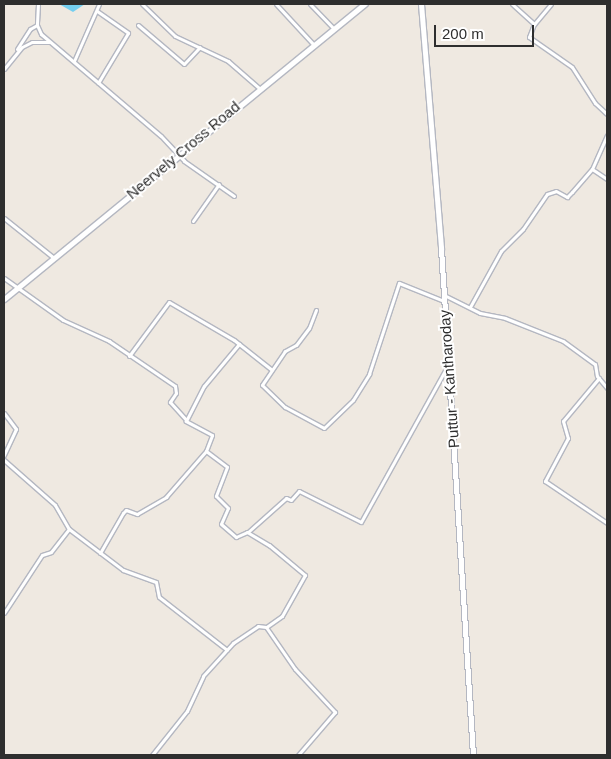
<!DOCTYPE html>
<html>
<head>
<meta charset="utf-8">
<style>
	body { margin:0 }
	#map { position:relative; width:611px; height:759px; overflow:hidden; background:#efe9e1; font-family:Arial,sans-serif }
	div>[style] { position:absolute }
	.water>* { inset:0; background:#75cff0 }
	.roads { filter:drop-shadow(1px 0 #b4b7c1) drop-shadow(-1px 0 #b4b7c1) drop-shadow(0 1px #b4b7c1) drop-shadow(0 -1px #b4b7c1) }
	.street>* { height:3px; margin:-1.5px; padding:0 1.5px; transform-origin:1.5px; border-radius:1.5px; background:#fff }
	.secondary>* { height:5px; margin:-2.5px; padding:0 2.5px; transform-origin:2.5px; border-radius:2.5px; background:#fff }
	span { translate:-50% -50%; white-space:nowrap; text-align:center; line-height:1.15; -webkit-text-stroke:4px #fff; paint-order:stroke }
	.street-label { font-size:15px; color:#2e2e2e }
	.frame { position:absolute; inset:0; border:5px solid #2e2e2e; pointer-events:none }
	.scale { position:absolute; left:434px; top:25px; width:100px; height:22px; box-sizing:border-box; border:2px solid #2e2e2e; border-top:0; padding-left:6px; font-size:15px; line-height:18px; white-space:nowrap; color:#2e2e2e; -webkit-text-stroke:4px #fff; paint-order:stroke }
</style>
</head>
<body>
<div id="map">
	<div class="water">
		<div style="clip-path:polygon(59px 4px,85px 4px,73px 12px)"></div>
	</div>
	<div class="roads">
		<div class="street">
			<div style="left:38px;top:4px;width:21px;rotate:93deg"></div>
			<div style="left:37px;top:25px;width:10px;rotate:66deg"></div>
			<div style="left:41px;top:34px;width:157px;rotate:40.4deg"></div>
			<div style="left:161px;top:136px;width:34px;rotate:47deg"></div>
			<div style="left:184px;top:161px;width:61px;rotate:35deg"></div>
			<div style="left:142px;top:4px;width:46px;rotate:44.1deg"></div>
			<div style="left:175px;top:36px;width:59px;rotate:25.3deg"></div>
			<div style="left:228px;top:61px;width:41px;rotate:41.1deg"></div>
			<div style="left:276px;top:4px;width:54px;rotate:47.2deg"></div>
			<div style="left:310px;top:4px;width:33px;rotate:46deg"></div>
			<div style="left:512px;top:4px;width:30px;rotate:42deg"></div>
			<div style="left:551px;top:4px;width:26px;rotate:130deg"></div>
			<div style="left:534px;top:24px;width:14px;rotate:111deg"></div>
			<div style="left:529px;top:37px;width:52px;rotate:34.9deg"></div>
			<div style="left:572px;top:67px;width:43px;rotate:57.4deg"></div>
			<div style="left:595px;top:103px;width:16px;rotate:43deg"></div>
			<div style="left:97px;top:11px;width:38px;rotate:35deg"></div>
			<div style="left:128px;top:33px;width:58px;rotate:121deg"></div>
			<div style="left:138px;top:25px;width:60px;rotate:40.3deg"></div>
			<div style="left:184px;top:64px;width:23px;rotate:-47deg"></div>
			<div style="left:17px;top:49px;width:24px;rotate:-57deg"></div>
			<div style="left:30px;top:29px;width:8px;rotate:-30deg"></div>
			<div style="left:74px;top:61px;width:62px;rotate:-66.3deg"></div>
			<div style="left:4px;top:69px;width:28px;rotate:-51deg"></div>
			<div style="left:22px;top:47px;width:11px;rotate:-27deg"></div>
			<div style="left:32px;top:42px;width:17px"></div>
			<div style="left:592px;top:169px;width:18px;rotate:34deg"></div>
			<div style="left:4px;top:218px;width:64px;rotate:38.7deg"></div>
			<div style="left:193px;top:221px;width:45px;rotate:-54.9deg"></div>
			<div style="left:4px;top:278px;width:72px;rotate:35.4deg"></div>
			<div style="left:63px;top:320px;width:51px;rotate:24.5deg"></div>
			<div style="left:109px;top:341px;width:80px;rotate:34.3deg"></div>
			<div style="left:175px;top:386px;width:7px;rotate:82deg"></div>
			<div style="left:176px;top:393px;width:11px;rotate:124deg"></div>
			<div style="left:170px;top:402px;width:24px;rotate:48deg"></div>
			<div style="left:444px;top:295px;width:40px;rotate:26.6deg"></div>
			<div style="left:480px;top:313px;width:25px;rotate:11deg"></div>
			<div style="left:505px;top:318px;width:62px;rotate:21.6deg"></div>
			<div style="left:563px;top:341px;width:39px;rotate:36deg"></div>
			<div style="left:595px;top:364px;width:12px;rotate:81deg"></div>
			<div style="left:597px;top:376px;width:16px;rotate:50deg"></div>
			<div style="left:470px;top:307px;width:64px;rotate:-61deg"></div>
			<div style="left:501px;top:251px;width:31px;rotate:-45deg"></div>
			<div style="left:523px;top:229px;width:42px;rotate:-55.6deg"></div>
			<div style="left:547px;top:194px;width:9px;rotate:-18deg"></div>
			<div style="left:556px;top:191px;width:13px;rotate:29deg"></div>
			<div style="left:567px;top:197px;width:7px;rotate:-45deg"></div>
			<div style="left:572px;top:192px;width:30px;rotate:-49deg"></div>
			<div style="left:592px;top:169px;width:37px;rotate:-66deg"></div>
			<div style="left:316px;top:310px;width:19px;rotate:111deg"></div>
			<div style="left:309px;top:328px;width:21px;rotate:127deg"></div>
			<div style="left:296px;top:345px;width:13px;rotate:151deg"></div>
			<div style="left:285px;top:351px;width:41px;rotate:124.1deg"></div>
			<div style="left:262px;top:385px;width:32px;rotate:44deg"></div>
			<div style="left:285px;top:407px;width:44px;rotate:28.3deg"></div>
			<div style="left:324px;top:428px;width:40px;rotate:-44deg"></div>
			<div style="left:353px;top:400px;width:31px;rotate:-58deg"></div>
			<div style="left:369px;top:374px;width:96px;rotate:-71.8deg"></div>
			<div style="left:399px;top:283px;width:48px;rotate:21.8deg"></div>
			<div style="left:129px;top:356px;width:67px;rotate:-53.5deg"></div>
			<div style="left:169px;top:302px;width:75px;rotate:30.3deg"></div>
			<div style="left:234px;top:340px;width:48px;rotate:38.3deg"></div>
			<div style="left:599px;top:378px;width:56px;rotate:129.9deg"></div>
			<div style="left:563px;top:421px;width:18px;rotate:74deg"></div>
			<div style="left:568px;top:438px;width:49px;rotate:118.1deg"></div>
			<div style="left:545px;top:481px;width:75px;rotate:34.1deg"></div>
			<div style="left:4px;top:413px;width:20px;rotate:53deg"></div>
			<div style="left:16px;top:429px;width:29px;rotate:115deg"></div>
			<div style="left:206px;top:451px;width:26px;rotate:37deg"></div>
			<div style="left:227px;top:467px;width:31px;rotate:111deg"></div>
			<div style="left:216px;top:496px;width:17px;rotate:45deg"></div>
			<div style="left:228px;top:508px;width:17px;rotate:114deg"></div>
			<div style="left:221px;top:524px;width:20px;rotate:41deg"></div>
			<div style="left:236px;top:537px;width:12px;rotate:-24deg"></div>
			<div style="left:247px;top:532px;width:26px;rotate:31deg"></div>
			<div style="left:269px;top:545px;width:47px;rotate:39.8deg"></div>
			<div style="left:305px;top:575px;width:47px;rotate:119.3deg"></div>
			<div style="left:282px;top:616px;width:19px;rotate:145deg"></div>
			<div style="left:4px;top:460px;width:68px;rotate:41.4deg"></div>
			<div style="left:55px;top:505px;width:28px;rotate:60deg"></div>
			<div style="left:69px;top:529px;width:68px;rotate:37.2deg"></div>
			<div style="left:123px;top:570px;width:35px;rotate:20deg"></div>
			<div style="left:156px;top:582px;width:15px;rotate:79deg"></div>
			<div style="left:159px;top:597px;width:86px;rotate:37.9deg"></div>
			<div style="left:248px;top:532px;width:51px;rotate:-41.8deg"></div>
			<div style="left:286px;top:498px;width:5px;rotate:22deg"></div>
			<div style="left:291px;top:500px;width:12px;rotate:-48deg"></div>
			<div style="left:299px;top:491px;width:69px;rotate:26.6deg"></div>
			<div style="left:361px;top:522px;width:179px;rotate:-61deg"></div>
			<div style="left:100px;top:553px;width:46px;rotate:-60.1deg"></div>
			<div style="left:123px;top:513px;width:4px;rotate:-45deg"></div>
			<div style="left:126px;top:510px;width:12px;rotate:20deg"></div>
			<div style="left:137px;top:514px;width:34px;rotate:-30deg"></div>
			<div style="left:166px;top:497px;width:61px;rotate:-49deg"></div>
			<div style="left:206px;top:451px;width:17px;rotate:-69deg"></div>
			<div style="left:212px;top:435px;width:30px;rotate:-152deg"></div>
			<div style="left:186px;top:421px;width:39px;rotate:-63deg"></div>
			<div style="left:204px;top:386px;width:55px;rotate:-50.2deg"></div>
			<div style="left:4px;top:613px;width:69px;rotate:-56.8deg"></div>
			<div style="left:42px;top:555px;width:9px;rotate:-18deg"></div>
			<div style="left:51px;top:552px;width:29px;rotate:-52deg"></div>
			<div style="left:152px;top:755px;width:56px;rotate:-51.5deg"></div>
			<div style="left:187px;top:711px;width:38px;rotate:-65deg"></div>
			<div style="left:203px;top:676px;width:45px;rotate:-47.7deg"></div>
			<div style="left:233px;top:643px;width:30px;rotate:-34deg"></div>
			<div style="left:258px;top:626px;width:8px;rotate:7deg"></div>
			<div style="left:266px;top:627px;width:51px;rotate:55.4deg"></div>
			<div style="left:295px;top:669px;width:59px;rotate:47.1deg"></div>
			<div style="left:335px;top:712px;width:57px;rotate:130.7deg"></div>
		</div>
		<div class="secondary">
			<div style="left:421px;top:4px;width:245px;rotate:85.3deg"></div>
			<div style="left:441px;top:248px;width:508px;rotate:86.39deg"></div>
			<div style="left:4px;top:299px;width:466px;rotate:-39.3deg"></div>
		</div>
	</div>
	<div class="street-label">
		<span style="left:183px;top:150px;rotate:-40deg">Neervely Cross Road</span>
		<span style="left:449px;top:379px;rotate:-94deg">Puttur - Kantharoday</span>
	</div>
	<div class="frame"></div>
	<div class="scale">200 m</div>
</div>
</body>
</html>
